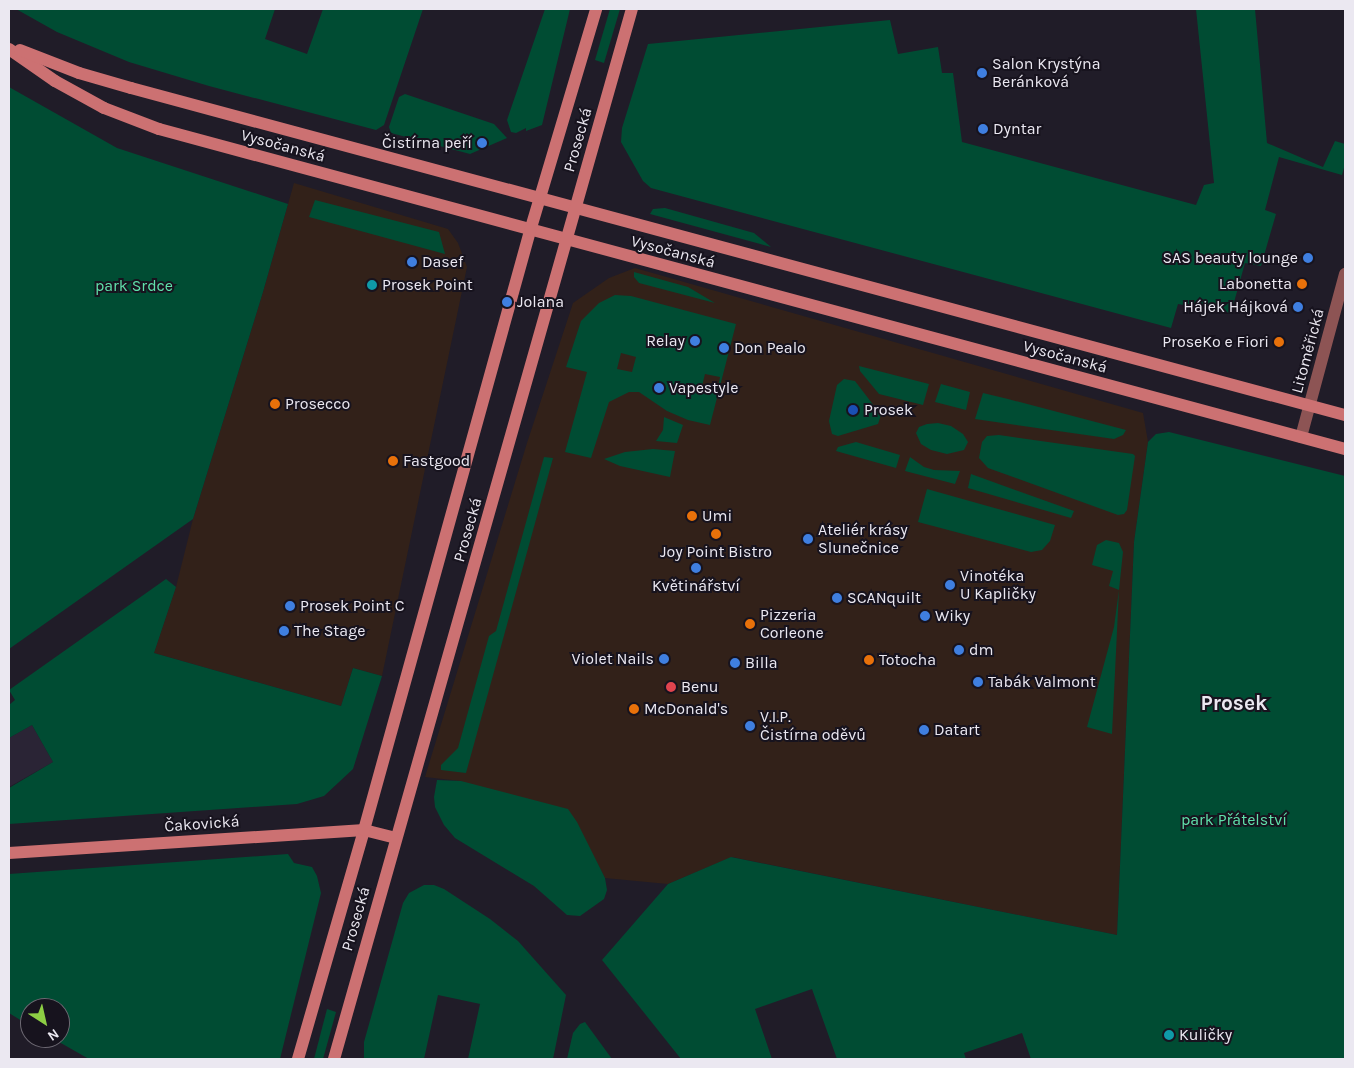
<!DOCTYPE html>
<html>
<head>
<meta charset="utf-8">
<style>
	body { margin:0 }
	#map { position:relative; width:1354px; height:1068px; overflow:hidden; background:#201c28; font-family:Karla,sans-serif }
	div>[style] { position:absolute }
	.commercial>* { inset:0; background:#322119 }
	.built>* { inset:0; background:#2a2435 }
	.green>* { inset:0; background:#004c33 }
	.tertiary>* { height:12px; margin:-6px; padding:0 6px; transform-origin:6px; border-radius:6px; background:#8d5454 }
	.secondary>* { height:12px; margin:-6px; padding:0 6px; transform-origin:6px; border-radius:6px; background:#cc7172 }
	.dots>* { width:14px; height:14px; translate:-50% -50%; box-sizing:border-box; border:2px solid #17131e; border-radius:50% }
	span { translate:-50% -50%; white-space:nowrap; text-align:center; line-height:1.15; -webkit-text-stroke:4px #17131e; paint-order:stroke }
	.poi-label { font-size:16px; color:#ebe8f1 }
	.left { translate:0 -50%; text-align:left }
	.right { translate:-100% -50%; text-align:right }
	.street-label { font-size:16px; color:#ebe8f1 }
	.park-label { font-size:16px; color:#60e1ab }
	.district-label { font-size:21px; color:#ebe8f1; font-weight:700 }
	.frame { position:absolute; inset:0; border:10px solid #ebe8f1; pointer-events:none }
	.north { position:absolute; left:20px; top:998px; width:50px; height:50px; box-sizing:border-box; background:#17131e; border:1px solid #6c6872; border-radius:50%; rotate:145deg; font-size:14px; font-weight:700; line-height:20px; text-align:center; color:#ebe8f1 }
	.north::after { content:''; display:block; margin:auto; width:18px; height:22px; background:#8dce44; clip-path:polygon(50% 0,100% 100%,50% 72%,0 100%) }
</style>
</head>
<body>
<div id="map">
	<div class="commercial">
		<div style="clip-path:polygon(294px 183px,448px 229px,458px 243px,467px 267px,382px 676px,353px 668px,341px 706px,154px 653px,176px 587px,193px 519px,263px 292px)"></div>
		<div style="clip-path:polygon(635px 268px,1143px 413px,1148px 442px,1134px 542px,1117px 935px,732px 857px,668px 884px,605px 878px,594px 857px,461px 781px,425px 777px,527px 443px,573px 303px,609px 278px)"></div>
	</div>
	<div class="built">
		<div style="clip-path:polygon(32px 725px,53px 762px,9px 787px,9px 738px)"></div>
	</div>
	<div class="green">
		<div style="clip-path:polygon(16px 9px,275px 9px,265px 39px,307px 54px,323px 9px,423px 9px,384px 125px,376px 130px,209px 86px,129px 62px,57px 32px)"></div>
		<div style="clip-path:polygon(545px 9px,570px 9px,542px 125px,526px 131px,526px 128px,516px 133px,511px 132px,507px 120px)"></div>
		<div style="clip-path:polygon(610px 9px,620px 9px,604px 63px,595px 60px)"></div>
		<div style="clip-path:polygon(1196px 9px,1255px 9px,1267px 143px,1323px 167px,1335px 141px,1345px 144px,1345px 164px,1342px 175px,1279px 157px,1265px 210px,1276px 214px,1261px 266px,1245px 263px,1231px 313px,1178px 304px,1171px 328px,651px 188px,643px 181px,621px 142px,622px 128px,648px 44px,890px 20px,898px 54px,938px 47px,942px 73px,953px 73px,962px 142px,1196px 205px,1204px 185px,1214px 183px)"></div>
		<div style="clip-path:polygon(9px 87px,117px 148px,288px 204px,263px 292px,193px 519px,9px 649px)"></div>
		<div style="clip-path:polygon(405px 94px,494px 124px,507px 138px,470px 154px,391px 133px,389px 127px,399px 97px)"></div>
		<div style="clip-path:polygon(315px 200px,439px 232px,445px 254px,309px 217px)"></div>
		<div style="clip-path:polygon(665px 208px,754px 233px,771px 247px,650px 214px,653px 209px)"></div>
		<div style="clip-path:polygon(634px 272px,688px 287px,715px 303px,639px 283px,634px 277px)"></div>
		<div style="clip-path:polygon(evenodd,615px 295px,631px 296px,736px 324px,710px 425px,688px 420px,667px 411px,639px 392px,629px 392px,609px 402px,591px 458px,565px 452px,587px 372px,566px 367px,581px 321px,599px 303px,615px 295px,621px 353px,636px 357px,632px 372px,617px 369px,621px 353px,615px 295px,705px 374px,720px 377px,717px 393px,701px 390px,705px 374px)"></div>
		<div style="clip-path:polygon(859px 366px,929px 384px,923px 405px,879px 394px,860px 371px)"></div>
		<div style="clip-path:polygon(844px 379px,855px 381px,881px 415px,878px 424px,838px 436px,832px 434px,829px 421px,837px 385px)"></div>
		<div style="clip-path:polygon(941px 384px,970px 392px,966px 410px,935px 402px)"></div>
		<div style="clip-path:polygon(983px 393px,1008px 399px,1126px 430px,1123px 435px,1114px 439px,975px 419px)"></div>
		<div style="clip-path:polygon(664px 417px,683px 425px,677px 443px,656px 441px,663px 430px)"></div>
		<div style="clip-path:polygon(938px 423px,951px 426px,963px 434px,968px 442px,964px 450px,947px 454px,931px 450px,921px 444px,916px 433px,919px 427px,927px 424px)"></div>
		<div style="clip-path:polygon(1169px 432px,1345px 476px,1345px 1059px,1031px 1059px,1022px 1033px,964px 1053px,966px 1059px,837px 1059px,812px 989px,755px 1009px,772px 1059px,681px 1059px,602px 960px,668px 884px,731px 857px,1117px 935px,1134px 542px,1148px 442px,1156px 434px)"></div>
		<div style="clip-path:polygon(999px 435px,1133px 454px,1135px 456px,1127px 510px,1124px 514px,1118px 515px,988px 468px,979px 458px,982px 442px,987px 436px)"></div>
		<div style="clip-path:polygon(856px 442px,900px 455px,896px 468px,836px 451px,838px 447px)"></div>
		<div style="clip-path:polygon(653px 449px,675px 451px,670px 477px,620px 466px,604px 459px,625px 452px)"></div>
		<div style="clip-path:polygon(544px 457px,553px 458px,466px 773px,441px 770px,441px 765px,458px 748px,489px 636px,496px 631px)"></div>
		<div style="clip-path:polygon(910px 457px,924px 467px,934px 470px,960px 471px,955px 484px,905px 471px)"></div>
		<div style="clip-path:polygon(971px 474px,1074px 511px,1071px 518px,968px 488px)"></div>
		<div style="clip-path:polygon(927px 489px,1055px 525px,1050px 541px,1042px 550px,1031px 552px,918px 522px)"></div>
		<div style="clip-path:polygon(1106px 540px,1119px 543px,1123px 552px,1119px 590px,1112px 734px,1087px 727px,1114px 627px,1119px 590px,1109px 586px,1113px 571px,1092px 565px,1097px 545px)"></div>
		<div style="clip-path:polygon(166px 579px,176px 587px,154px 653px,341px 706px,353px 668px,382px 676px,353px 769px,324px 796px,297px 804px,9px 824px,9px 788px,53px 762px,32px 725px,9px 738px,9px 705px,15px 700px,9px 690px)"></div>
		<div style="clip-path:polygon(437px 780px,461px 781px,568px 809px,577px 822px,605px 878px,607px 890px,604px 899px,580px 916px,567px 915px,534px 886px,455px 838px,444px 825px,435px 807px,434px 797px)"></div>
		<div style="clip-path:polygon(288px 854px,294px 863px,312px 867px,317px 876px,321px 893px,280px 1059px,89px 1059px,52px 1038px,60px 1038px,60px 1008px,30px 1008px,30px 1026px,9px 1013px,9px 874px)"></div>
		<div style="clip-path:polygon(424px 885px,434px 885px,444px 889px,490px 919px,518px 941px,566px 995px,553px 1059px,468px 1059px,480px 1004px,485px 1005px,438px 995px,424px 1059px,364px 1059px,364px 1042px,403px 903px,409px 893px)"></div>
		<div style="clip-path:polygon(327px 1009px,336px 1012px,323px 1059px,314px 1059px)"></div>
		<div style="clip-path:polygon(585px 1022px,612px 1059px,567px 1059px,573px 1033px,580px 1024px)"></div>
	</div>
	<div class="tertiary">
		<div style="left:1301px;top:437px;width:169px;rotate:-74.9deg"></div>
	</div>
	<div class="secondary">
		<div style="left:9px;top:49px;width:56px;rotate:34.8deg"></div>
		<div style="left:55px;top:81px;width:56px;rotate:28.9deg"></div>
		<div style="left:104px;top:108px;width:59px;rotate:20.9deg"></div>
		<div style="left:159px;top:129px;width:1228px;rotate:15.1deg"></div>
		<div style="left:20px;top:50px;width:63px;rotate:21.3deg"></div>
		<div style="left:79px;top:73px;width:54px;rotate:16.1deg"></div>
		<div style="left:131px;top:88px;width:1257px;rotate:15.08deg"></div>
		<div style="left:9px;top:853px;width:356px;rotate:-3.7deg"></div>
		<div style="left:364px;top:830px;width:33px;rotate:14deg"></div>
		<div style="left:298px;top:1059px;width:238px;rotate:-73.9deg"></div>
		<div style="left:364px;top:830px;width:622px;rotate:-74.51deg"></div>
		<div style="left:530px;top:231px;width:232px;rotate:-73.4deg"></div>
		<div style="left:334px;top:1059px;width:1091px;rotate:-74.16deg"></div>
	</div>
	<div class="dots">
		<div style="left:982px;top:73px;background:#3f7fe0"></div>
		<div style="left:983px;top:129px;background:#3f7fe0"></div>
		<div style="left:482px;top:143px;background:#3f7fe0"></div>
		<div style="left:1308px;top:258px;background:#3f7fe0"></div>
		<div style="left:412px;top:262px;background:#3f7fe0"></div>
		<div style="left:1302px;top:284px;background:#e8710a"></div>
		<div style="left:372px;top:285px;background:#0f9aa8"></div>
		<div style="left:507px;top:302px;background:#3f7fe0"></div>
		<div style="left:1298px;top:307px;background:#3f7fe0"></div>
		<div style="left:695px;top:341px;background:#3f7fe0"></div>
		<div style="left:1279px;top:342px;background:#e8710a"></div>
		<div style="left:724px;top:348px;background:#3f7fe0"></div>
		<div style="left:659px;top:388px;background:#3f7fe0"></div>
		<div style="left:275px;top:404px;background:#e8710a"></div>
		<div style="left:853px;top:410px;background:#1a4fb4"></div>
		<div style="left:393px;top:461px;background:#e8710a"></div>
		<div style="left:692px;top:516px;background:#e8710a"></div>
		<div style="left:716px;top:534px;background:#e8710a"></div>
		<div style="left:808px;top:539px;background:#3f7fe0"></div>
		<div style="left:696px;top:568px;background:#3f7fe0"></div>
		<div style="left:950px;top:585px;background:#3f7fe0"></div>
		<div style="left:837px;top:598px;background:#3f7fe0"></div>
		<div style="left:290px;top:606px;background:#3f7fe0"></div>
		<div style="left:925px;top:616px;background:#3f7fe0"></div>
		<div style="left:750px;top:624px;background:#e8710a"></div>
		<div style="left:284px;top:631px;background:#3f7fe0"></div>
		<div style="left:959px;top:650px;background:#3f7fe0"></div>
		<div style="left:664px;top:659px;background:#3f7fe0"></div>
		<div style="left:869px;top:660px;background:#e8710a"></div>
		<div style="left:735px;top:663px;background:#3f7fe0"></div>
		<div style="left:978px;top:682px;background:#3f7fe0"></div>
		<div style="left:671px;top:687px;background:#e0444e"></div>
		<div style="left:634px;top:709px;background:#e8710a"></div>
		<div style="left:750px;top:726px;background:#3f7fe0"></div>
		<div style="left:924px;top:730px;background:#3f7fe0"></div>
		<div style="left:1169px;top:1035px;background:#0f9aa8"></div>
	</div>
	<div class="poi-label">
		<span class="left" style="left:992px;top:73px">Salon Krystýna<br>Beránková</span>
		<span class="left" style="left:993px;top:129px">Dyntar</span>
		<span class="right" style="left:472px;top:143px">Čistírna peří</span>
		<span class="right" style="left:1298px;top:258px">SAS beauty lounge</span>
		<span class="left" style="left:422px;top:262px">Dasef</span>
		<span class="right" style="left:1292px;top:284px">Labonetta</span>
		<span class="left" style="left:382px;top:285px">Prosek Point</span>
		<span class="left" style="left:517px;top:302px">Jolana</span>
		<span class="right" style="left:1288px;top:307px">Hájek Hájková</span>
		<span class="right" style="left:685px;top:341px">Relay</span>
		<span class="right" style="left:1269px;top:342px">ProseKo e Fiori</span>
		<span class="left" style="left:734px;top:348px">Don Pealo</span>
		<span class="left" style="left:669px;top:388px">Vapestyle</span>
		<span class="left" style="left:285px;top:404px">Prosecco</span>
		<span class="left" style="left:864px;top:410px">Prosek</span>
		<span class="left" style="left:403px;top:461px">Fastgood</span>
		<span class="left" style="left:702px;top:516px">Umi</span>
		<span class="left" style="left:818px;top:539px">Ateliér krásy<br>Slunečnice</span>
		<span style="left:716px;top:552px">Joy Point Bistro</span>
		<span class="left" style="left:960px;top:585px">Vinotéka<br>U Kapličky</span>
		<span style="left:696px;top:586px">Květinářství</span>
		<span class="left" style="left:847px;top:598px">SCANquilt</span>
		<span class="left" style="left:300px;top:606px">Prosek Point C</span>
		<span class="left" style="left:760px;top:624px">Pizzeria<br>Corleone</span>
		<span class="left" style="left:935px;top:616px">Wiky</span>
		<span class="left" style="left:294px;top:631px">The Stage</span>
		<span class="left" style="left:969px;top:650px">dm</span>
		<span class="right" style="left:654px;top:659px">Violet Nails</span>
		<span class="left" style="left:879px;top:660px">Totocha</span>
		<span class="left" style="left:745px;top:663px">Billa</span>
		<span class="left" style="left:988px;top:682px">Tabák Valmont</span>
		<span class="left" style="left:681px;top:687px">Benu</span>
		<span class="left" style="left:644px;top:709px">McDonald's</span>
		<span class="left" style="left:760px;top:726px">V.I.P.<br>Čistírna oděvů</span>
		<span class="left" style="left:934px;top:730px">Datart</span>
		<span class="left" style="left:1179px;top:1035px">Kuličky</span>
	</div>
	<div class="street-label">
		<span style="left:578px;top:140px;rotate:-74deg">Prosecká</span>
		<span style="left:283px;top:146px;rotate:15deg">Vysočanská</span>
		<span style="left:673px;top:252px;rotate:15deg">Vysočanská</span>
		<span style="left:1308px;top:351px;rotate:-75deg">Litoměřická</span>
		<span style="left:1065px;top:357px;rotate:15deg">Vysočanská</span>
		<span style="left:468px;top:530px;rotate:-74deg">Prosecká</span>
		<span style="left:202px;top:824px;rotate:-4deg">Čakovická</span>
		<span style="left:356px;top:919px;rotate:-74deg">Prosecká</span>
	</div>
	<div class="park-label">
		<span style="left:134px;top:286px">park Srdce</span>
		<span style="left:1234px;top:820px">park Přátelství</span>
	</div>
	<div class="district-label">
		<span style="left:1234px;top:703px">Prosek</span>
	</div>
	<div class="frame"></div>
	<div class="north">N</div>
</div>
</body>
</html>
